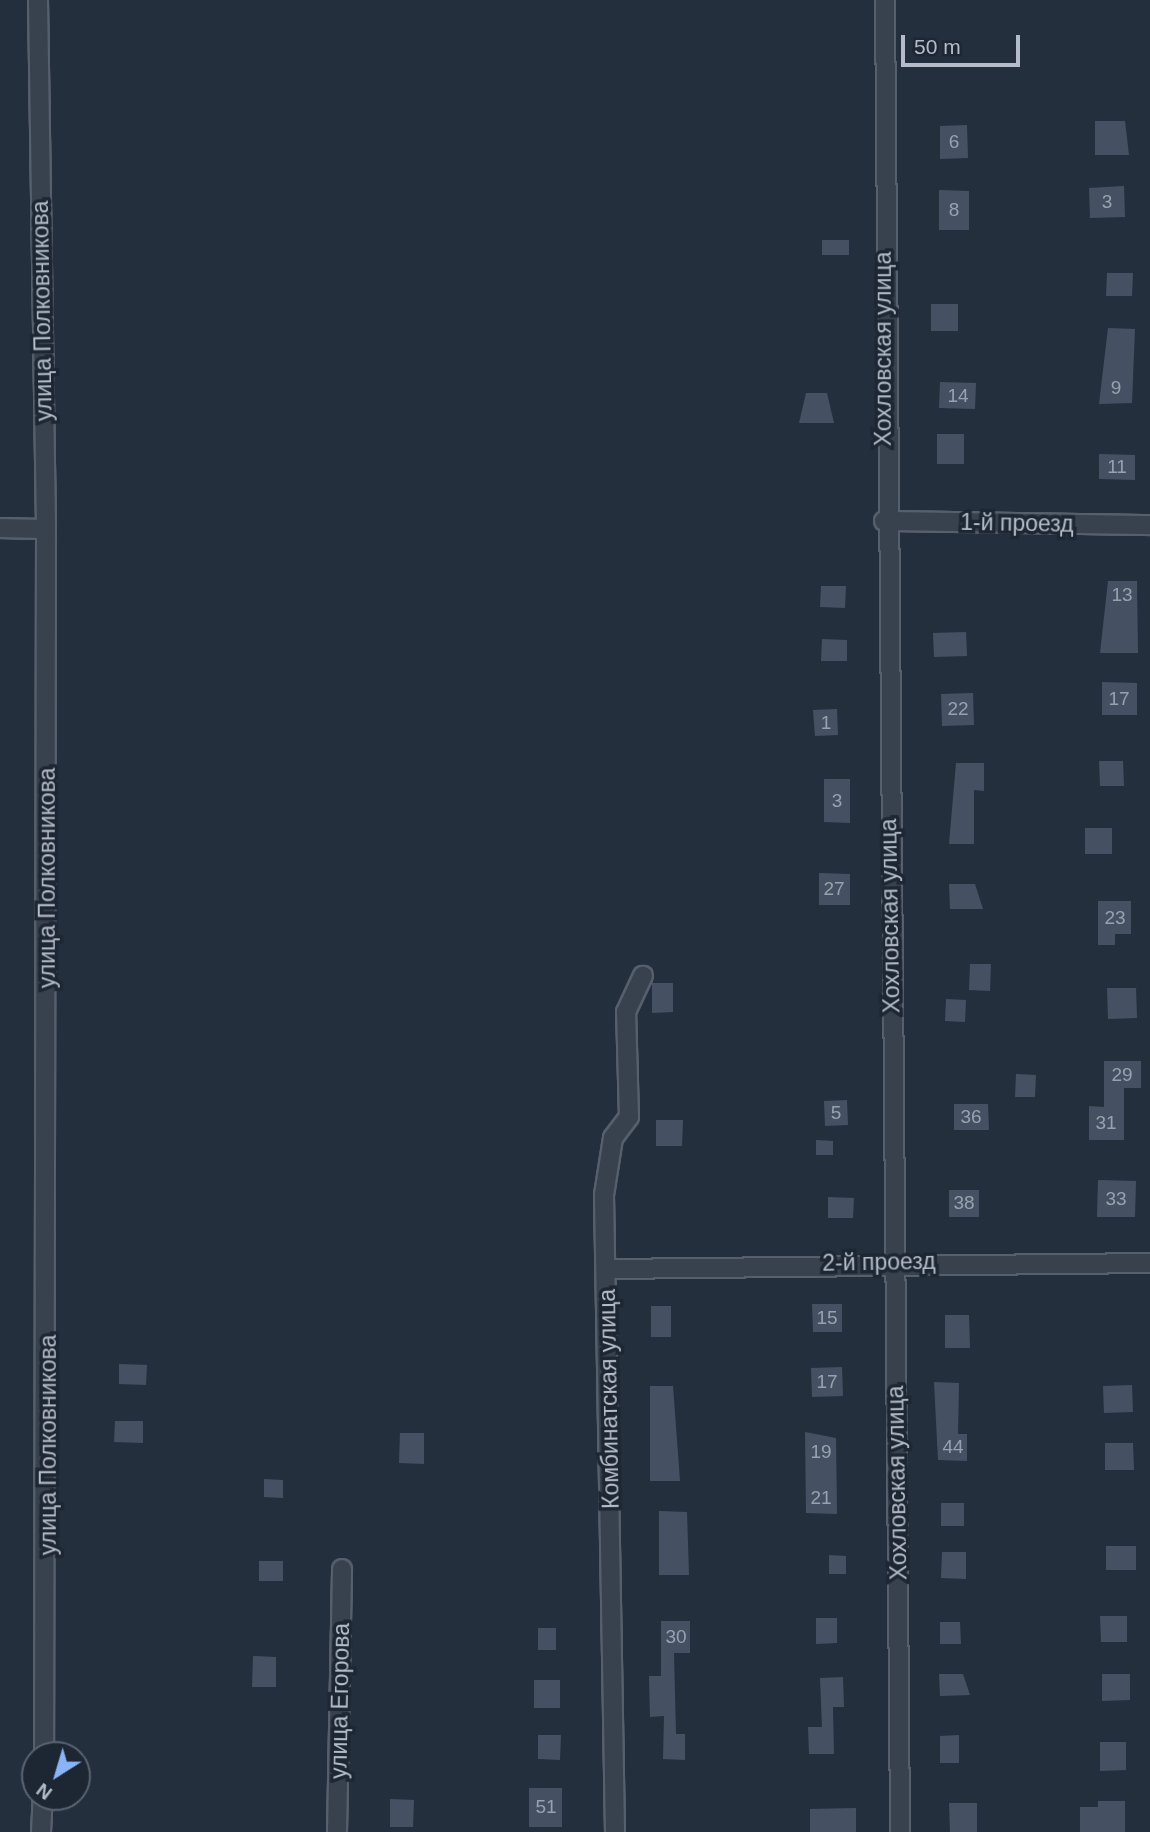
<!DOCTYPE html>
<html>
<head>
<meta charset="utf-8">
<style>
	body { margin:0 }
	#map { position:relative; width:1150px; height:1832px; overflow:hidden; background:#242f3e; font-family:Arial,sans-serif }
	div>[style] { position:absolute }
	.building>* { inset:0; background:#455162 }
	.roads { filter:drop-shadow(2px 0 #565f6c) drop-shadow(-2px 0 #565f6c) drop-shadow(0 2px #565f6c) drop-shadow(0 -2px #565f6c) }
	.street>* { height:18px; margin:-9px; padding:0 9px; transform-origin:9px; border-radius:9px; background:#38414e }
	span { translate:-50% -50%; white-space:nowrap; text-align:center; line-height:1.15; -webkit-text-stroke:7px #1d2633; paint-order:stroke }
	.number-label { font-size:19px; color:#98a1af }
	.number-label span { -webkit-text-stroke-width:0 }
	.street-label { font-size:23px; color:#b4bcc9 }
	.north { position:absolute; left:21px; top:1741px; width:70px; height:70px; box-sizing:border-box; background:#1d2633; border:2px solid #59626f; border-radius:50%; rotate:217deg; font-size:19px; font-weight:700; line-height:28px; text-align:center; color:#b4bcc9 }
	.north::after { content:''; display:block; margin:auto; width:24px; height:32px; background:#8ab4f8; clip-path:polygon(50% 0,100% 100%,50% 72%,0 100%) }
	.scale { position:absolute; left:901px; top:35px; width:119px; height:32px; box-sizing:border-box; border:4px solid #b4bcc9; border-top:0; padding-left:9px; font-size:21px; line-height:24px; white-space:nowrap; color:#b4bcc9; -webkit-text-stroke:5px #1d2633; paint-order:stroke }
</style>
</head>
<body>
<div id="map">
	<div class="building">
		<div style="clip-path:polygon(1095px 121px,1125px 121px,1129px 155px,1095px 155px)"></div>
		<div style="clip-path:polygon(967px 125px,968px 158px,940px 159px,940px 126px)"></div>
		<div style="clip-path:polygon(1124px 186px,1125px 217px,1090px 218px,1089px 188px)"></div>
		<div style="clip-path:polygon(939px 190px,969px 191px,969px 230px,939px 230px)"></div>
		<div style="clip-path:polygon(822px 240px,849px 240px,849px 255px,822px 255px)"></div>
		<div style="clip-path:polygon(1107px 273px,1133px 273px,1132px 296px,1106px 296px)"></div>
		<div style="clip-path:polygon(931px 304px,958px 304px,958px 331px,931px 331px)"></div>
		<div style="clip-path:polygon(1108px 328px,1135px 329px,1132px 403px,1099px 404px)"></div>
		<div style="clip-path:polygon(940px 382px,976px 383px,975px 409px,939px 408px)"></div>
		<div style="clip-path:polygon(806px 393px,827px 393px,834px 423px,799px 423px)"></div>
		<div style="clip-path:polygon(937px 434px,964px 434px,964px 464px,937px 464px)"></div>
		<div style="clip-path:polygon(1099px 454px,1135px 455px,1135px 480px,1099px 479px)"></div>
		<div style="clip-path:polygon(1108px 581px,1137px 581px,1138px 653px,1100px 653px)"></div>
		<div style="clip-path:polygon(821px 586px,846px 586px,845px 608px,820px 607px)"></div>
		<div style="clip-path:polygon(966px 632px,967px 656px,934px 657px,933px 633px)"></div>
		<div style="clip-path:polygon(822px 639px,847px 640px,847px 661px,821px 661px)"></div>
		<div style="clip-path:polygon(1102px 682px,1137px 683px,1137px 715px,1102px 715px)"></div>
		<div style="clip-path:polygon(973px 693px,974px 725px,942px 726px,941px 694px)"></div>
		<div style="clip-path:polygon(837px 709px,838px 735px,815px 736px,813px 710px)"></div>
		<div style="clip-path:polygon(1099px 761px,1123px 761px,1124px 786px,1100px 786px)"></div>
		<div style="clip-path:polygon(956px 763px,984px 763px,984px 791px,974px 790px,974px 844px,949px 844px)"></div>
		<div style="clip-path:polygon(824px 779px,850px 779px,850px 823px,824px 822px)"></div>
		<div style="clip-path:polygon(1085px 828px,1112px 828px,1112px 854px,1085px 854px)"></div>
		<div style="clip-path:polygon(819px 873px,850px 874px,850px 905px,819px 905px)"></div>
		<div style="clip-path:polygon(949px 884px,975px 884px,983px 909px,950px 909px)"></div>
		<div style="clip-path:polygon(1098px 901px,1131px 901px,1131px 934px,1115px 934px,1115px 945px,1098px 945px)"></div>
		<div style="clip-path:polygon(970px 964px,991px 964px,990px 991px,969px 990px)"></div>
		<div style="clip-path:polygon(652px 983px,673px 983px,673px 1012px,652px 1013px)"></div>
		<div style="clip-path:polygon(1107px 988px,1136px 988px,1137px 1018px,1108px 1019px)"></div>
		<div style="clip-path:polygon(946px 999px,966px 1000px,965px 1022px,945px 1021px)"></div>
		<div style="clip-path:polygon(1104px 1061px,1141px 1061px,1141px 1088px,1124px 1088px,1124px 1140px,1089px 1140px,1089px 1106px,1104px 1107px)"></div>
		<div style="clip-path:polygon(1016px 1074px,1036px 1075px,1035px 1097px,1015px 1097px)"></div>
		<div style="clip-path:polygon(847px 1100px,848px 1125px,825px 1126px,824px 1101px)"></div>
		<div style="clip-path:polygon(954px 1104px,988px 1104px,989px 1130px,954px 1130px)"></div>
		<div style="clip-path:polygon(656px 1120px,683px 1120px,682px 1146px,656px 1146px)"></div>
		<div style="clip-path:polygon(816px 1140px,833px 1141px,833px 1155px,816px 1155px)"></div>
		<div style="clip-path:polygon(1098px 1180px,1136px 1181px,1135px 1217px,1097px 1217px)"></div>
		<div style="clip-path:polygon(949px 1190px,979px 1190px,979px 1217px,949px 1217px)"></div>
		<div style="clip-path:polygon(828px 1197px,854px 1198px,853px 1218px,828px 1218px)"></div>
		<div style="clip-path:polygon(812px 1304px,842px 1304px,842px 1332px,813px 1332px)"></div>
		<div style="clip-path:polygon(651px 1306px,671px 1306px,671px 1337px,651px 1337px)"></div>
		<div style="clip-path:polygon(945px 1315px,969px 1315px,970px 1348px,945px 1348px)"></div>
		<div style="clip-path:polygon(119px 1364px,147px 1365px,146px 1385px,119px 1384px)"></div>
		<div style="clip-path:polygon(842px 1367px,843px 1396px,812px 1397px,811px 1368px)"></div>
		<div style="clip-path:polygon(934px 1382px,959px 1383px,958px 1434px,967px 1434px,967px 1461px,938px 1460px)"></div>
		<div style="clip-path:polygon(1132px 1385px,1133px 1412px,1104px 1413px,1103px 1386px)"></div>
		<div style="clip-path:polygon(650px 1386px,673px 1386px,680px 1481px,650px 1481px)"></div>
		<div style="clip-path:polygon(115px 1421px,143px 1421px,143px 1443px,114px 1442px)"></div>
		<div style="clip-path:polygon(805px 1432px,836px 1438px,837px 1514px,806px 1513px)"></div>
		<div style="clip-path:polygon(400px 1433px,424px 1433px,424px 1464px,399px 1463px)"></div>
		<div style="clip-path:polygon(1105px 1443px,1133px 1443px,1134px 1470px,1105px 1470px)"></div>
		<div style="clip-path:polygon(264px 1479px,283px 1480px,283px 1498px,264px 1497px)"></div>
		<div style="clip-path:polygon(941px 1503px,964px 1503px,964px 1526px,941px 1526px)"></div>
		<div style="clip-path:polygon(659px 1511px,687px 1512px,689px 1575px,659px 1575px)"></div>
		<div style="clip-path:polygon(1106px 1546px,1136px 1546px,1136px 1570px,1106px 1570px)"></div>
		<div style="clip-path:polygon(942px 1552px,966px 1552px,966px 1579px,941px 1578px)"></div>
		<div style="clip-path:polygon(829px 1555px,846px 1556px,846px 1574px,829px 1574px)"></div>
		<div style="clip-path:polygon(259px 1561px,283px 1561px,283px 1581px,259px 1581px)"></div>
		<div style="clip-path:polygon(1100px 1616px,1127px 1616px,1127px 1642px,1101px 1642px)"></div>
		<div style="clip-path:polygon(816px 1618px,837px 1618px,837px 1643px,816px 1644px)"></div>
		<div style="clip-path:polygon(661px 1621px,690px 1621px,690px 1653px,674px 1653px,676px 1734px,685px 1734px,685px 1760px,663px 1759px,664px 1716px,650px 1717px,649px 1676px,661px 1676px)"></div>
		<div style="clip-path:polygon(940px 1622px,960px 1622px,961px 1644px,940px 1644px)"></div>
		<div style="clip-path:polygon(538px 1628px,556px 1628px,556px 1650px,538px 1650px)"></div>
		<div style="clip-path:polygon(253px 1656px,276px 1657px,276px 1687px,252px 1687px)"></div>
		<div style="clip-path:polygon(939px 1674px,963px 1674px,970px 1695px,940px 1696px)"></div>
		<div style="clip-path:polygon(1102px 1674px,1130px 1674px,1130px 1700px,1102px 1701px)"></div>
		<div style="clip-path:polygon(843px 1677px,844px 1707px,833px 1707px,834px 1754px,809px 1754px,808px 1727px,822px 1727px,820px 1678px)"></div>
		<div style="clip-path:polygon(534px 1680px,560px 1680px,560px 1708px,534px 1708px)"></div>
		<div style="clip-path:polygon(538px 1735px,561px 1735px,560px 1760px,538px 1759px)"></div>
		<div style="clip-path:polygon(959px 1735px,959px 1763px,940px 1763px,940px 1736px)"></div>
		<div style="clip-path:polygon(1100px 1742px,1126px 1742px,1126px 1770px,1100px 1771px)"></div>
		<div style="clip-path:polygon(529px 1788px,562px 1788px,562px 1827px,529px 1827px)"></div>
		<div style="clip-path:polygon(390px 1799px,414px 1800px,413px 1827px,390px 1827px)"></div>
		<div style="clip-path:polygon(1098px 1801px,1125px 1801px,1125px 1832px,1080px 1832px,1080px 1807px,1098px 1807px)"></div>
		<div style="clip-path:polygon(949px 1803px,977px 1803px,977px 1832px,950px 1832px)"></div>
		<div style="clip-path:polygon(856px 1808px,856px 1832px,810px 1832px,810px 1809px)"></div>
	</div>
	<div class="roads">
		<div class="street">
			<div style="left:38px;top:0;width:529px;rotate:89.13deg"></div>
			<div style="left:46px;top:529px;width:1226px;rotate:90.09deg"></div>
			<div style="left:885px;top:0;width:1832px;rotate:89.53deg"></div>
			<div style="left:884px;top:521px;width:266px;rotate:0.9deg"></div>
			<div style="left:0;top:528px;width:46px;rotate:1.2deg"></div>
			<div style="left:608px;top:1269px;width:542px;rotate:-0.63deg"></div>
			<div style="left:41px;top:1832px;width:35px;rotate:-87deg"></div>
			<div style="left:337px;top:1832px;width:263px;rotate:-88.9deg"></div>
			<div style="left:615px;top:1832px;width:637px;rotate:-90.99deg"></div>
			<div style="left:604px;top:1195px;width:58px;rotate:-81deg"></div>
			<div style="left:613px;top:1138px;width:26px;rotate:-53deg"></div>
			<div style="left:629px;top:1117px;width:105px;rotate:-91.6deg"></div>
			<div style="left:626px;top:1012px;width:40px;rotate:-65deg"></div>
		</div>
	</div>
	<div class="number-label">
		<span style="left:954px;top:142px">6</span>
		<span style="left:1107px;top:202px">3</span>
		<span style="left:954px;top:210px">8</span>
		<span style="left:1116px;top:388px">9</span>
		<span style="left:958px;top:396px">14</span>
		<span style="left:1117px;top:467px">11</span>
		<span style="left:1122px;top:595px">13</span>
		<span style="left:1119px;top:699px">17</span>
		<span style="left:958px;top:709px">22</span>
		<span style="left:826px;top:723px">1</span>
		<span style="left:837px;top:801px">3</span>
		<span style="left:834px;top:889px">27</span>
		<span style="left:1115px;top:918px">23</span>
		<span style="left:1122px;top:1075px">29</span>
		<span style="left:836px;top:1113px">5</span>
		<span style="left:971px;top:1117px">36</span>
		<span style="left:1106px;top:1123px">31</span>
		<span style="left:1116px;top:1199px">33</span>
		<span style="left:964px;top:1203px">38</span>
		<span style="left:827px;top:1318px">15</span>
		<span style="left:827px;top:1382px">17</span>
		<span style="left:953px;top:1447px">44</span>
		<span style="left:821px;top:1452px">19</span>
		<span style="left:821px;top:1498px">21</span>
		<span style="left:676px;top:1637px">30</span>
		<span style="left:546px;top:1807px">51</span>
	</div>
	<div class="street-label">
		<span style="left:42px;top:311px;rotate:-91deg">улица Полковникова</span>
		<span style="left:883px;top:349px;rotate:-90deg">Хохловская улица</span>
		<span style="left:1017px;top:523px;rotate:1deg">1-й проезд</span>
		<span style="left:47px;top:878px;rotate:-90deg">улица Полковникова</span>
		<span style="left:890px;top:916px;rotate:-91deg">Хохловская улица</span>
		<span style="left:879px;top:1262px;rotate:-1deg">2-й проезд</span>
		<span style="left:609px;top:1399px;rotate:-91deg">Комбинатская улица</span>
		<span style="left:48px;top:1445px;rotate:-90deg">улица Полковникова</span>
		<span style="left:897px;top:1483px;rotate:-91deg">Хохловская улица</span>
		<span style="left:340px;top:1701px;rotate:-89deg">улица Егорова</span>
	</div>
	<div class="north">N</div>
	<div class="scale">50 m</div>
</div>
</body>
</html>
